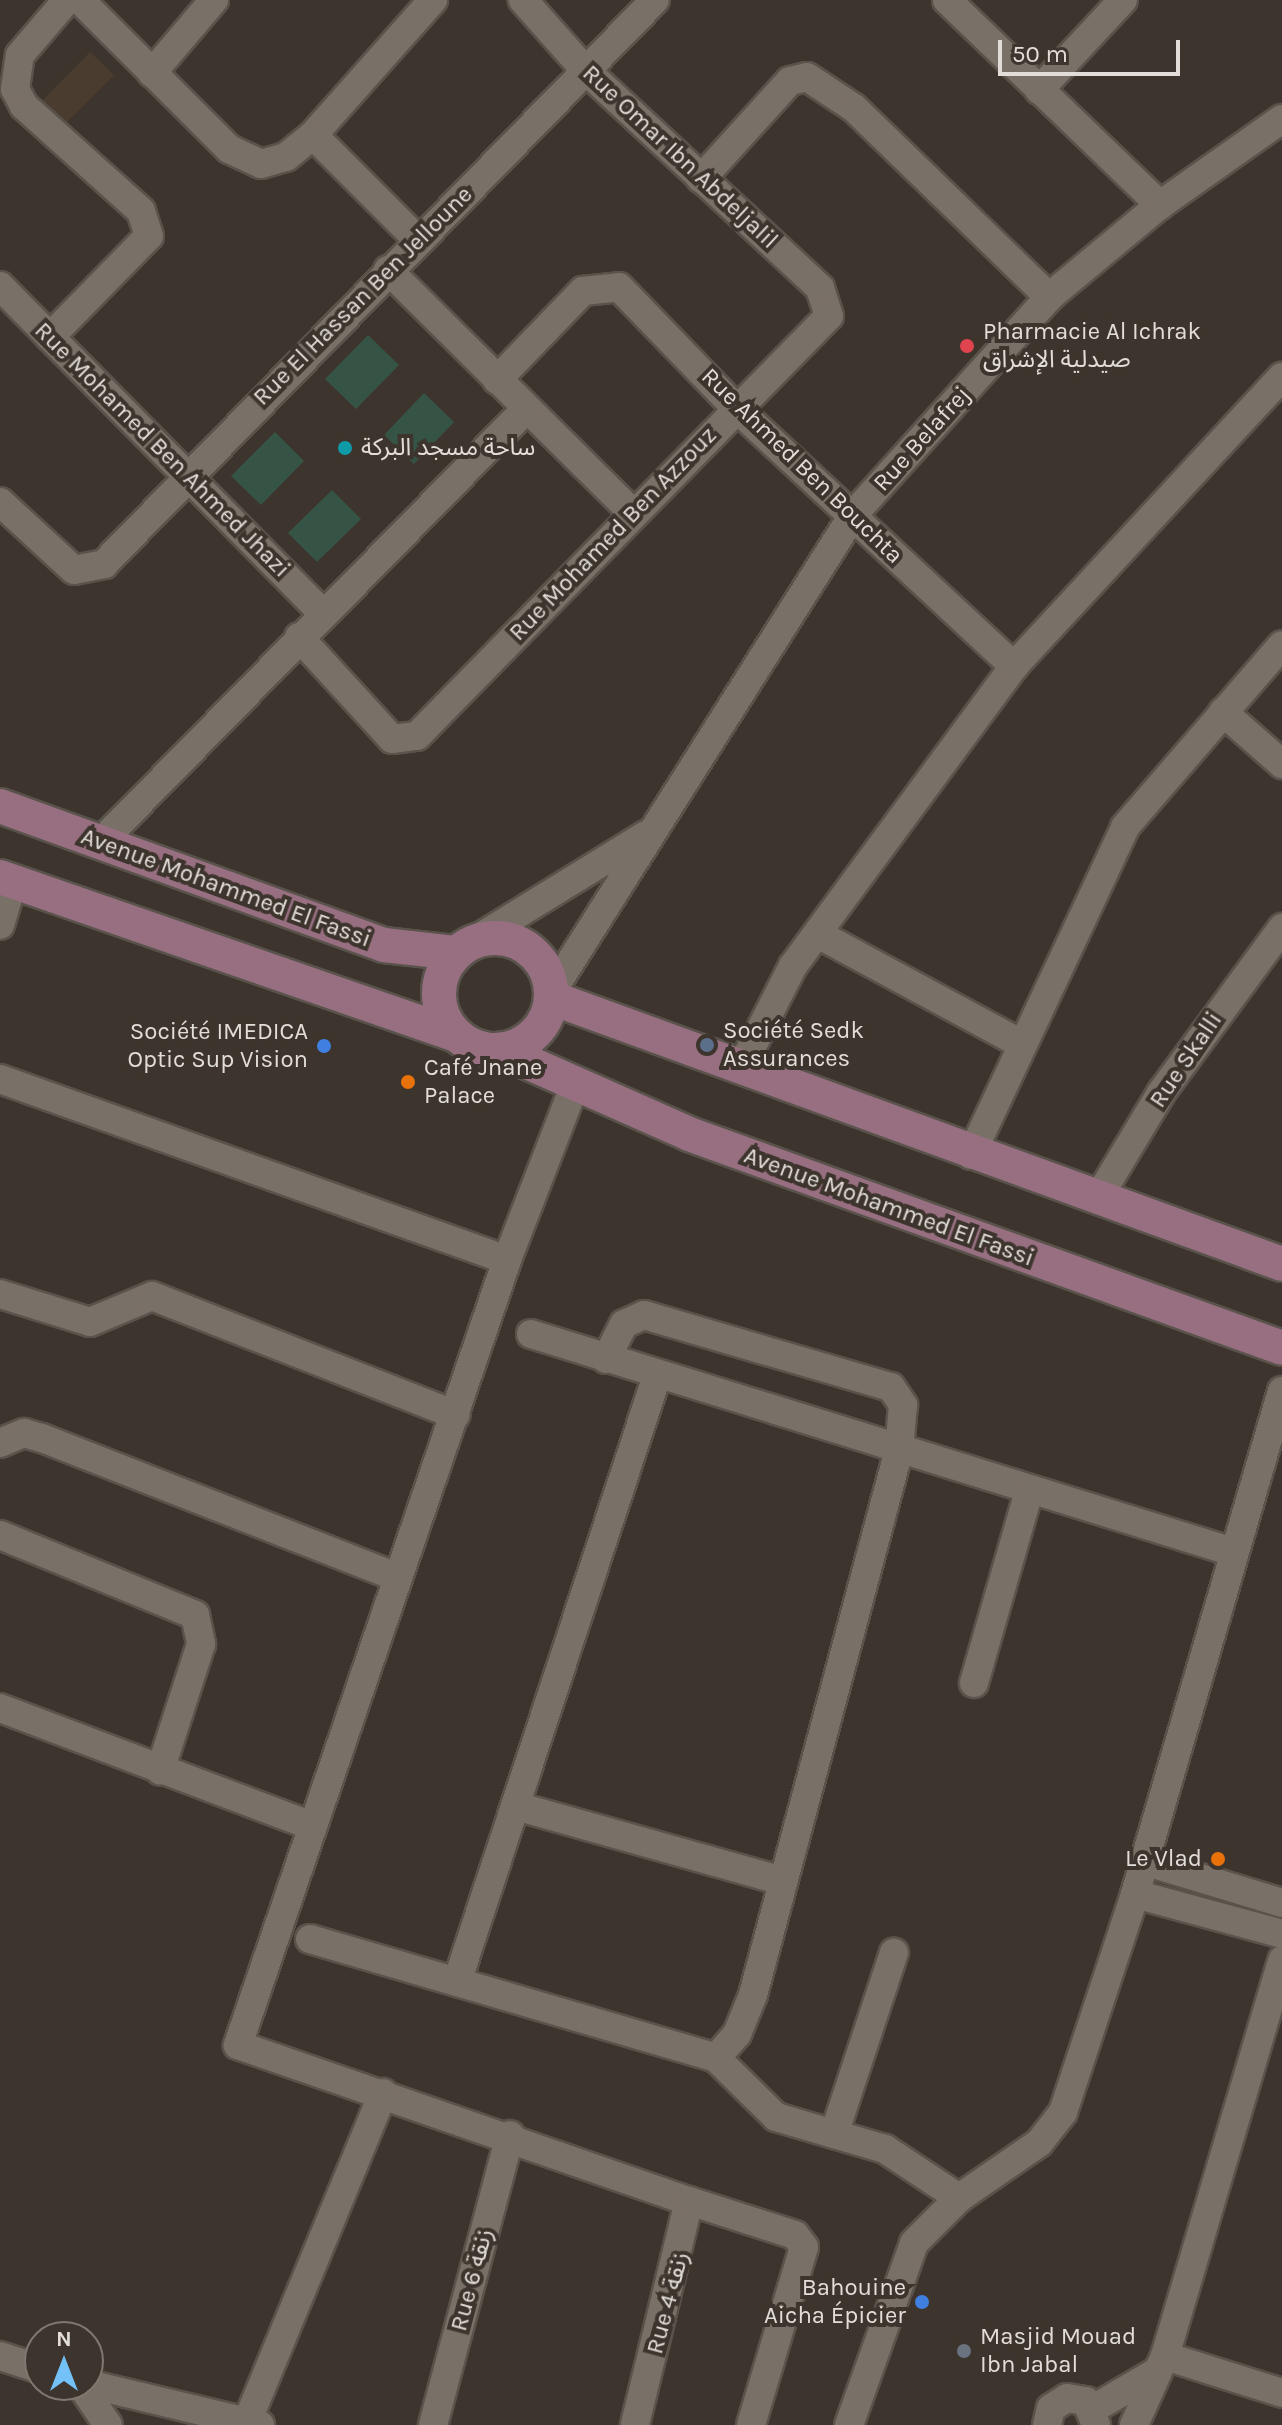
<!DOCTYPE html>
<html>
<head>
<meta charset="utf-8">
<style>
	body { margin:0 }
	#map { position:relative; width:1282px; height:2425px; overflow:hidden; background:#3d352d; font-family:Karla,"Noto Sans Arabic",sans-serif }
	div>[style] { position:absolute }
	.built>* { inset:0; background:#4a3d30 }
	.green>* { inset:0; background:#365445 }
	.roads { filter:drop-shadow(2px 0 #59534c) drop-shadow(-2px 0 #59534c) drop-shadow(0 2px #59534c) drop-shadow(0 -2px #59534c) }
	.minor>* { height:28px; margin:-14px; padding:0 14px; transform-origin:14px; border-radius:14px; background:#797067 }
	.major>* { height:34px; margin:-17px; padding:0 17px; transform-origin:17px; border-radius:17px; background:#986f81 }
	.major>.ring { margin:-17px; padding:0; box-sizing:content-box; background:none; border:34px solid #986f81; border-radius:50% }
	.dots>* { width:22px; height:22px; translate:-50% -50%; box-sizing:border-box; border:4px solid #3d352d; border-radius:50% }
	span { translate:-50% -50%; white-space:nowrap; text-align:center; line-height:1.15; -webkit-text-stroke:8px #3d352d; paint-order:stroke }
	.street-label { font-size:24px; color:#e2ddd8 }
	.poi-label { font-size:24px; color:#e2ddd8 }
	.left { translate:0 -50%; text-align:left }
	.right { translate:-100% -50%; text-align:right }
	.north { position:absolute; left:24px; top:2321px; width:80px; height:80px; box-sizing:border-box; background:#3d352d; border:2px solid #7f7871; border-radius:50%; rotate:0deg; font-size:22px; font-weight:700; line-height:32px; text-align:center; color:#e2ddd8 }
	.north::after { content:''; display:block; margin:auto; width:28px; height:36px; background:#73c1f6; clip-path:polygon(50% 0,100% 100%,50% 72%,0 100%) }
	.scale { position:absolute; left:998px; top:40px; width:182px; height:36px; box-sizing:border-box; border:4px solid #e2ddd8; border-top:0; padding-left:10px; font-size:24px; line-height:28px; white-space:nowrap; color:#e2ddd8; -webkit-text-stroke:6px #3d352d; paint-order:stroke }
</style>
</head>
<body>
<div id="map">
	<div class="built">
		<div style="clip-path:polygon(90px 52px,114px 75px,60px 129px,37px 106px)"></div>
	</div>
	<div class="green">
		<div style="clip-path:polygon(368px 335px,399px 365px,356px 409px,325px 379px)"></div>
		<div style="clip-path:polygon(424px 393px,454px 422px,414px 464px,384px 435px)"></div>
		<div style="clip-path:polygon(275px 432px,304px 461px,261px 505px,231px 476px)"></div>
		<div style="clip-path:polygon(332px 490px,361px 519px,317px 562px,288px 533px)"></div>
	</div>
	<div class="roads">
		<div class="minor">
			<div style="left:80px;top:0;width:211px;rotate:45deg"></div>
			<div style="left:229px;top:149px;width:35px;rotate:25deg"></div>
			<div style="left:261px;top:164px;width:26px;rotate:-16deg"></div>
			<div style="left:286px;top:157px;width:35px;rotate:-39deg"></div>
			<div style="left:313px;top:135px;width:181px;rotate:-48.4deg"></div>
			<div style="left:947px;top:0;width:296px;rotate:43.9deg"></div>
			<div style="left:152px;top:73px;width:96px;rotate:-49.7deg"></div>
			<div style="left:1039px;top:90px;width:123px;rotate:-47deg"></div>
			<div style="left:313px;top:135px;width:148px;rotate:45deg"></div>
			<div style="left:701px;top:179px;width:132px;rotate:-47.8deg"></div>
			<div style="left:790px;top:81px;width:17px;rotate:-13deg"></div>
			<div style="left:807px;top:77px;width:56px;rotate:33.4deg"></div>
			<div style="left:854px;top:108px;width:272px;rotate:44.1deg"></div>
			<div style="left:388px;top:270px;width:344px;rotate:44.8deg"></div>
			<div style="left:0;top:286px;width:461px;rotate:45.4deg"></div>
			<div style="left:50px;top:337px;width:141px;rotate:-45.6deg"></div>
			<div style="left:149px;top:236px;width:26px;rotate:-108deg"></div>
			<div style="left:141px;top:211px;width:157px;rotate:-138.1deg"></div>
			<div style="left:24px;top:106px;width:19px;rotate:-118deg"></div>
			<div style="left:15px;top:89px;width:34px;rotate:-82deg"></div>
			<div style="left:20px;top:55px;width:72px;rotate:-49.5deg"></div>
			<div style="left:497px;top:380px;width:124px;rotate:-46deg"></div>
			<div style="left:583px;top:291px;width:36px;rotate:-6deg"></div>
			<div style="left:619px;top:287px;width:167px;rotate:46deg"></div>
			<div style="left:735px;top:407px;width:381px;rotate:42.9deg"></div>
			<div style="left:0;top:502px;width:100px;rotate:42.6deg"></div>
			<div style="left:74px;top:570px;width:31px;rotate:-11deg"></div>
			<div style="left:104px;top:564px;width:788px;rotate:-45.67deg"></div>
			<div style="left:299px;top:637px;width:138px;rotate:47.6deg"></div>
			<div style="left:392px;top:739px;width:25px;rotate:-7deg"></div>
			<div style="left:417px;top:736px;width:588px;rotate:-45.55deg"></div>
			<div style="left:829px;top:316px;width:29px;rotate:-108deg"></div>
			<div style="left:820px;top:288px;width:321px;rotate:-137.1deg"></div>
			<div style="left:585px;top:70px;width:94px;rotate:-131.5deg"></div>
			<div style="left:1223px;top:712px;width:79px;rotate:41.4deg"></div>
			<div style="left:100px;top:843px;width:608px;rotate:-45.53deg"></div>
			<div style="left:0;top:925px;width:45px;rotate:-73.2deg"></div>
			<div style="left:818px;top:934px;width:227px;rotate:28.4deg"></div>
			<div style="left:472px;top:942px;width:204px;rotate:-31.6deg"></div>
			<div style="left:552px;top:991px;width:563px;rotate:-57.69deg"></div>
			<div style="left:853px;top:515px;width:293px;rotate:-48deg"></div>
			<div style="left:1049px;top:297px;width:144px;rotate:-39.7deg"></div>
			<div style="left:1160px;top:205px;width:149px;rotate:-35.2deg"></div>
			<div style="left:741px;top:1068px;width:114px;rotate:-63deg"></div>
			<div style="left:793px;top:966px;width:373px;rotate:-53.6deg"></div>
			<div style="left:1014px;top:666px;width:394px;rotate:-47.2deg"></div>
			<div style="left:0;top:1079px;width:538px;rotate:19.65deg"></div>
			<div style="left:574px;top:1087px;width:186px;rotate:111.2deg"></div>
			<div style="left:507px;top:1260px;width:830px;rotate:108.92deg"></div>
			<div style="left:238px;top:2045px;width:477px;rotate:19.1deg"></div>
			<div style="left:689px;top:2201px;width:230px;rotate:103.6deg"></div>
			<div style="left:971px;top:1155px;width:362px;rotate:-64.8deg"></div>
			<div style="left:1125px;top:827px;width:240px;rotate:-49.2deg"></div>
			<div style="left:1098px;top:1198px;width:122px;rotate:-59deg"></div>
			<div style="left:1161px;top:1093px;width:205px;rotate:-53.7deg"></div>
			<div style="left:0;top:1294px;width:94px;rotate:17.3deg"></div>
			<div style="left:90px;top:1322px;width:67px;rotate:-22.8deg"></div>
			<div style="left:152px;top:1296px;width:326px;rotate:21.4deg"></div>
			<div style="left:531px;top:1334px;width:735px;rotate:17.25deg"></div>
			<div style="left:606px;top:1359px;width:39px;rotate:-63deg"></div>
			<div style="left:624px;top:1324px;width:22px;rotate:-24deg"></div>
			<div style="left:644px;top:1315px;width:257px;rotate:16.3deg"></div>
			<div style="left:891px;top:1387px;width:22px;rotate:56deg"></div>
			<div style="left:903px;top:1405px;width:45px;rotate:95.1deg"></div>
			<div style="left:899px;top:1450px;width:564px;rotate:105deg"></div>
			<div style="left:753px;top:1995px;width:42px;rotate:112.3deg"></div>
			<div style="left:737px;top:2034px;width:32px;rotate:131deg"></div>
			<div style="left:0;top:1443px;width:26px;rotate:-23deg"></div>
			<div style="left:24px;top:1433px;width:19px;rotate:16deg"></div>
			<div style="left:42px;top:1438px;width:381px;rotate:21.4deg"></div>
			<div style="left:0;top:1535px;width:211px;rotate:22.3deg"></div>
			<div style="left:195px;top:1615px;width:30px;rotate:78deg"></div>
			<div style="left:201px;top:1644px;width:133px;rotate:107.9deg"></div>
			<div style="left:974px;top:1683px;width:200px;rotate:-74deg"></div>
			<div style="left:0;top:1708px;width:334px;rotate:20.7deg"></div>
			<div style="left:516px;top:1806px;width:276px;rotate:15.7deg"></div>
			<div style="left:1144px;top:1861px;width:144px;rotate:16.9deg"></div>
			<div style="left:1135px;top:1894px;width:152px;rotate:15.2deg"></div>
			<div style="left:310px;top:1939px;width:423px;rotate:16.3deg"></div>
			<div style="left:716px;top:2058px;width:84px;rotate:44.5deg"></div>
			<div style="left:776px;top:2117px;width:114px;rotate:16.4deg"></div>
			<div style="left:885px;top:2149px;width:89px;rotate:33.5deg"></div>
			<div style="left:457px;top:1982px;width:638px;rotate:-71.74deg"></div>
			<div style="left:834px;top:2134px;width:191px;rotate:-71.7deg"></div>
			<div style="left:689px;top:2201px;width:111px;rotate:17.8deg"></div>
			<div style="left:795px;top:2235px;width:15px;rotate:53deg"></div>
			<div style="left:804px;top:2247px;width:186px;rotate:106.6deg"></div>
			<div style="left:0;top:2356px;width:42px;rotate:18deg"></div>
			<div style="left:1165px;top:2356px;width:123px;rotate:17.5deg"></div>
			<div style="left:88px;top:2384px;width:177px;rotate:13.4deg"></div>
			<div style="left:81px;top:2385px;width:48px;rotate:56deg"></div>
			<div style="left:1093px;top:2409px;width:75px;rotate:-30.3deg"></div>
			<div style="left:247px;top:2422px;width:356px;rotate:-67.5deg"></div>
			<div style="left:433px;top:2425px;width:300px;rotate:-75.1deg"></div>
			<div style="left:849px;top:2425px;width:193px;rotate:-70.3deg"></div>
			<div style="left:914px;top:2243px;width:64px;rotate:-45deg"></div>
			<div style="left:959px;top:2198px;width:97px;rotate:-34.5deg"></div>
			<div style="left:1039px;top:2143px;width:39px;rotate:-52deg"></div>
			<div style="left:1063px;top:2112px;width:230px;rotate:-71.7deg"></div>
			<div style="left:1135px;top:1894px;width:524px;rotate:-73.71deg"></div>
			<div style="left:1047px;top:2425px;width:17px;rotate:-77deg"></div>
			<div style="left:1051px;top:2408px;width:19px;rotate:-32deg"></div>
			<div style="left:1067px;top:2398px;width:19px;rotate:9deg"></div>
			<div style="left:1086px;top:2401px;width:26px;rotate:67deg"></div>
			<div style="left:1134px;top:2425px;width:76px;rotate:-65.8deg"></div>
			<div style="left:1165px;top:2356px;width:413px;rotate:-73.5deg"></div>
		</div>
		<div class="major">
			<div style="left:0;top:806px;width:408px;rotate:19.9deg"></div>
			<div style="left:384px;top:945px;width:71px;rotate:6.4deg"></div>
			<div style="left:0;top:877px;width:479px;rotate:19.1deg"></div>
			<div class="ring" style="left:439px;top:938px;width:78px;height:78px"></div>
			<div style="left:552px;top:998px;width:777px;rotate:20.02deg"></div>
			<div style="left:502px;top:1051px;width:205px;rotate:23.9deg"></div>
			<div style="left:689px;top:1134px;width:630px;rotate:19.84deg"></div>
		</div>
	</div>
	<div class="dots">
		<div style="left:967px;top:346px;background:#e0444e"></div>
		<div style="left:345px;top:448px;background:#0f9aa8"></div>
		<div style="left:707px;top:1045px;background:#5c6f8a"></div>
		<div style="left:324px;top:1046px;background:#3f7fe0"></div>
		<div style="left:408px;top:1082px;background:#e8710a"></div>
		<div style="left:1218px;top:1859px;background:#e8710a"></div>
		<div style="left:922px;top:2302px;background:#3f7fe0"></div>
		<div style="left:964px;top:2351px;background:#6b7280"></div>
	</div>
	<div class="street-label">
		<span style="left:680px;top:157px;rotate:43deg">Rue Omar Ibn Abdeljalil</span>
		<span style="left:363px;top:296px;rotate:-45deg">Rue El Hassan Ben Jelloune</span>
		<span style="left:922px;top:439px;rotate:-48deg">Rue Belafrej</span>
		<span style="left:162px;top:450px;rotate:45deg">Rue Mohamed Ben Ahmed Jhazi</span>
		<span style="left:802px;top:466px;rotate:44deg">Rue Ahmed Ben Bouchta</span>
		<span style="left:613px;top:534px;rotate:-46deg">Rue Mohamed Ben Azzouz</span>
		<span style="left:226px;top:888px;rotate:20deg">Avenue Mohammed El Fassi</span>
		<span style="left:1186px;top:1060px;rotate:-56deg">Rue Skalli</span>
		<span style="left:889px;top:1207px;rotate:20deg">Avenue Mohammed El Fassi</span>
		<span style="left:472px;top:2280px;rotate:-75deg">Rue 6 زنقة</span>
		<span style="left:668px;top:2303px;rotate:-75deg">Rue 4 زنقة</span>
	</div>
	<div class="poi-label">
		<span class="left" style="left:983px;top:346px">Pharmacie Al Ichrak<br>صيدلية الإشراق</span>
		<span class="left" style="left:361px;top:448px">ساحة مسجد البركة</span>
		<span class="left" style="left:723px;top:1045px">Société Sedk<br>Assurances</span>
		<span class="right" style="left:308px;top:1046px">Société IMEDICA<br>Optic Sup Vision</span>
		<span class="left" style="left:424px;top:1082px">Café Jnane<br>Palace</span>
		<span class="right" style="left:1202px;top:1859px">Le Vlad</span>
		<span class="right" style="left:906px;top:2302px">Bahouine<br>Aicha Épicier</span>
		<span class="left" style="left:980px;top:2351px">Masjid Mouad<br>Ibn Jabal</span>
	</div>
	<div class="north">N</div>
	<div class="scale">50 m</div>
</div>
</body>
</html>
